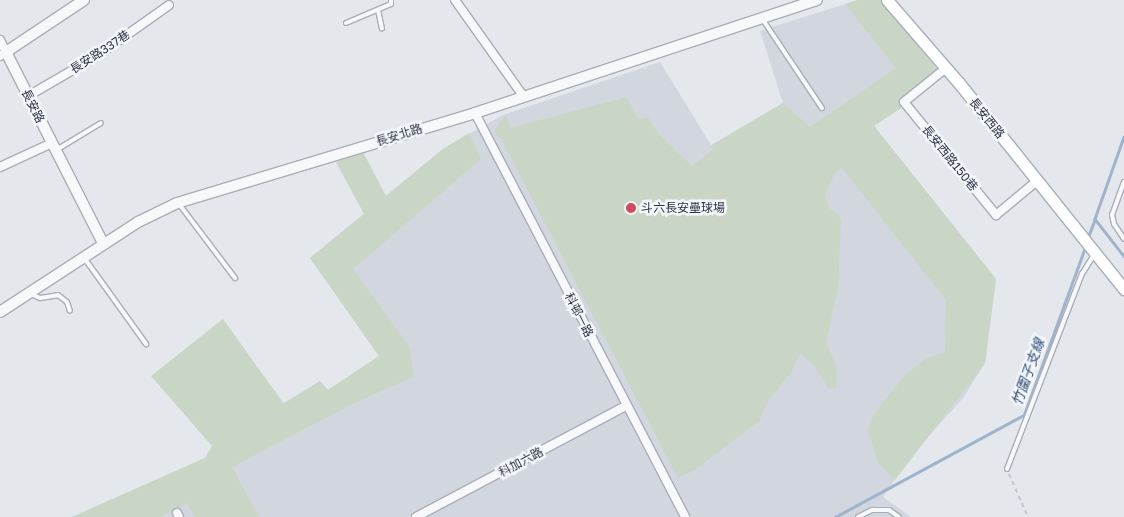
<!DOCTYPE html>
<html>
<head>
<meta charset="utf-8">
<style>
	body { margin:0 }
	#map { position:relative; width:1124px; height:517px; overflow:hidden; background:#e4e7ec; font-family:"Golos Text","Noto Sans TC",sans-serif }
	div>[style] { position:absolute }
	.built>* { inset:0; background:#d2d6de }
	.green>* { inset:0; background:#c9d6c5 }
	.stream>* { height:2.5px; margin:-1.25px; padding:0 1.25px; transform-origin:1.25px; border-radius:1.25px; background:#9fb4cc }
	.path>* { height:2px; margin-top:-1px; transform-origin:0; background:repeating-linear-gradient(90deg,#c2c5cb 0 4px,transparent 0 8px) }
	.roads { filter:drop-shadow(1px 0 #a9aeb7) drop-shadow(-1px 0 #a9aeb7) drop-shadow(0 1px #a9aeb7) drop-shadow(0 -1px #a9aeb7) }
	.service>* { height:4px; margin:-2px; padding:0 2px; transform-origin:2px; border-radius:2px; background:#f7f8fa }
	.minor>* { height:8px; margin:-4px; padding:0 4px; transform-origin:4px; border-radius:4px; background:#f7f8fa }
	.tertiary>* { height:10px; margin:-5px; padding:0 5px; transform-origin:5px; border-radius:5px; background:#f7f8fa }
	.secondary>* { height:11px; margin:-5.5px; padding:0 5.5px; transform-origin:5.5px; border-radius:5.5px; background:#fff }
	.dots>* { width:14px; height:14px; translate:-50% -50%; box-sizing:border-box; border:2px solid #f4f6f9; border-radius:50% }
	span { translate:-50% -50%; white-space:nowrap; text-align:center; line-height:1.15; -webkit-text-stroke:5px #f4f6f9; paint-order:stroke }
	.street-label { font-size:12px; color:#2b3445 }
	.poi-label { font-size:12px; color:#2b3445 }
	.left { translate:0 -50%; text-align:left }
	.water-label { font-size:14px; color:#34527a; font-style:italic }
</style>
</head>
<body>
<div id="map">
	<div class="built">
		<div style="clip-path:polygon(858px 0,881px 0,937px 69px,901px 100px,901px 108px,874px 126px,996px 279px,985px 363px,963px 398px,912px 455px,883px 497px,911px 517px,72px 517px,205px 458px,212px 446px,320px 381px,328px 390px,379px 356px,310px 258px,443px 149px,503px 115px,660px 62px,711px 145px,783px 103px,760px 31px)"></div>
	</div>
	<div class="green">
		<div style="clip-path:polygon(858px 0,881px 0,937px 69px,901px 100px,901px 108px,874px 126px,996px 279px,985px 363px,895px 480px,878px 463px,868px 430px,874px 414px,905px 375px,925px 359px,945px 352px,946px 300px,842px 168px,835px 173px,825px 194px,829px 208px,838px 214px,841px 221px,838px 287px,826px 343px,837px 367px,836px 388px,829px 389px,814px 366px,800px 353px,792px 371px,768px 401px,759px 421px,695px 470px,678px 478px,501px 139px,495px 135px,495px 129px,506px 115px,510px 128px,627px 97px,636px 116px,639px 119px,648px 117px,657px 132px,692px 166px,713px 150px,711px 146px,783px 103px,810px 127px,896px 68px,845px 4px)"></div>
		<div style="clip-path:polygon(469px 133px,481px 159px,353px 269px,409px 346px,414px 377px,358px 401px,232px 467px,259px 517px,195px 517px,187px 503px,159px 517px,72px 517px,205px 458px,212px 446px,151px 376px,223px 319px,284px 404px,320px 381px,328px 390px,379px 356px,310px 258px,364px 214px,336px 162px,363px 152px,386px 196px,443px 149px)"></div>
	</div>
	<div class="stream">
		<div style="left:1124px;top:137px;width:87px;rotate:109.5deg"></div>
		<div style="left:1095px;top:219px;width:47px;rotate:51.9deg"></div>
		<div style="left:1088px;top:237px;width:19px;rotate:-69deg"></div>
		<div style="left:835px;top:517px;width:215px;rotate:-28.4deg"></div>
		<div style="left:1024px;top:415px;width:179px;rotate:-70deg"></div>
	</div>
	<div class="path">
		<div style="left:1009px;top:474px;width:47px;rotate:66.2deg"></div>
	</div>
	<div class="roads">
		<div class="service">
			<div style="left:378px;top:10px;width:19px;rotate:78deg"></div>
			<div style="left:763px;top:20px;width:106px;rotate:56.2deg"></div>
			<div style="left:346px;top:23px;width:49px;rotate:-22.9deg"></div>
			<div style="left:391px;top:4px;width:4px;rotate:-90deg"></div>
			<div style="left:58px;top:149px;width:50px;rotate:-31.2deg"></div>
			<div style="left:1124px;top:182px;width:35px;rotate:110deg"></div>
			<div style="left:1112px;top:215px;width:9px;rotate:77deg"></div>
			<div style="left:1114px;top:224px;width:18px;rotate:56deg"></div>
			<div style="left:179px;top:204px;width:93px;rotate:52.9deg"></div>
			<div style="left:85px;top:259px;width:105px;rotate:54.3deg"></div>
			<div style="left:31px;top:294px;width:10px;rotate:24deg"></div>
			<div style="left:40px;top:298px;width:18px;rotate:-9deg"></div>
			<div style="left:58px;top:295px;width:11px;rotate:38deg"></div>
			<div style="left:67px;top:302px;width:9px;rotate:72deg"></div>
			<div style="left:1007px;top:469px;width:209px;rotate:-69deg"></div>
			<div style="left:1082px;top:274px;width:22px;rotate:-58deg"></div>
			<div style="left:858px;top:517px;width:16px;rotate:-27deg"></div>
			<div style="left:872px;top:510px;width:17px"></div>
			<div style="left:889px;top:510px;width:12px;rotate:35deg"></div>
		</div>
		<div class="minor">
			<div style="left:455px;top:0;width:119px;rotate:54.6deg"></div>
			<div style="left:0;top:40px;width:13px;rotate:63deg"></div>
			<div style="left:6px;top:52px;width:7px;rotate:146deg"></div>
			<div style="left:946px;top:68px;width:54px;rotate:141deg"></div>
			<div style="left:904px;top:102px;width:146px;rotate:50.8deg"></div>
			<div style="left:996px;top:215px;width:53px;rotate:-39.7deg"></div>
			<div style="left:28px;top:96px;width:80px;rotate:-30.1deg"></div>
			<div style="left:97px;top:56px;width:88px;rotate:-35.3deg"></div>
			<div style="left:475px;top:113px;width:455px;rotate:62.5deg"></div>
			<div style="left:0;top:167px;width:57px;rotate:-24.8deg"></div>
			<div style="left:177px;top:513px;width:4px;rotate:63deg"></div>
			<div style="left:416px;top:517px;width:238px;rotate:-27.9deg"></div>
		</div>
		<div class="tertiary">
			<div style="left:84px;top:0;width:94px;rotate:146.3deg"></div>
			<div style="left:6px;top:52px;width:214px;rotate:63.1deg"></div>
			<div style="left:0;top:312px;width:165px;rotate:-33.1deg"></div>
			<div style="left:138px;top:222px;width:43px;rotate:-26deg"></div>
			<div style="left:177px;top:203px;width:311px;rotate:-16.8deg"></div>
			<div style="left:475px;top:113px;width:360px;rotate:-18.3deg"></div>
		</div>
		<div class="secondary">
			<div style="left:887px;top:0;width:110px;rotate:49.1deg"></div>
			<div style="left:959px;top:83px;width:264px;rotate:51.3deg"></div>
		</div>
	</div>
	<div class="dots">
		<div style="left:631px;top:208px;background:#d1495b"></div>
	</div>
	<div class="street-label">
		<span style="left:100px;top:52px;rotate:-33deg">長安路337巷</span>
		<span style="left:33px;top:106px;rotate:63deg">長安路</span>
		<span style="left:987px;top:118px;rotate:51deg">長安西路</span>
		<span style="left:399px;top:135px;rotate:-17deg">長安北路</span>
		<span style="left:950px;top:158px;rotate:51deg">長安西路150巷</span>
		<span style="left:579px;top:315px;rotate:63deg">科邨一路</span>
		<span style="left:521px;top:462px;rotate:-28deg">科加六路</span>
	</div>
	<div class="poi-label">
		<span class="left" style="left:641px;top:208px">斗六長安壘球場</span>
	</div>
	<div class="water-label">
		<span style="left:1028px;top:372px;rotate:-70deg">竹圍子支線</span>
	</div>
</div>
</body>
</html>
